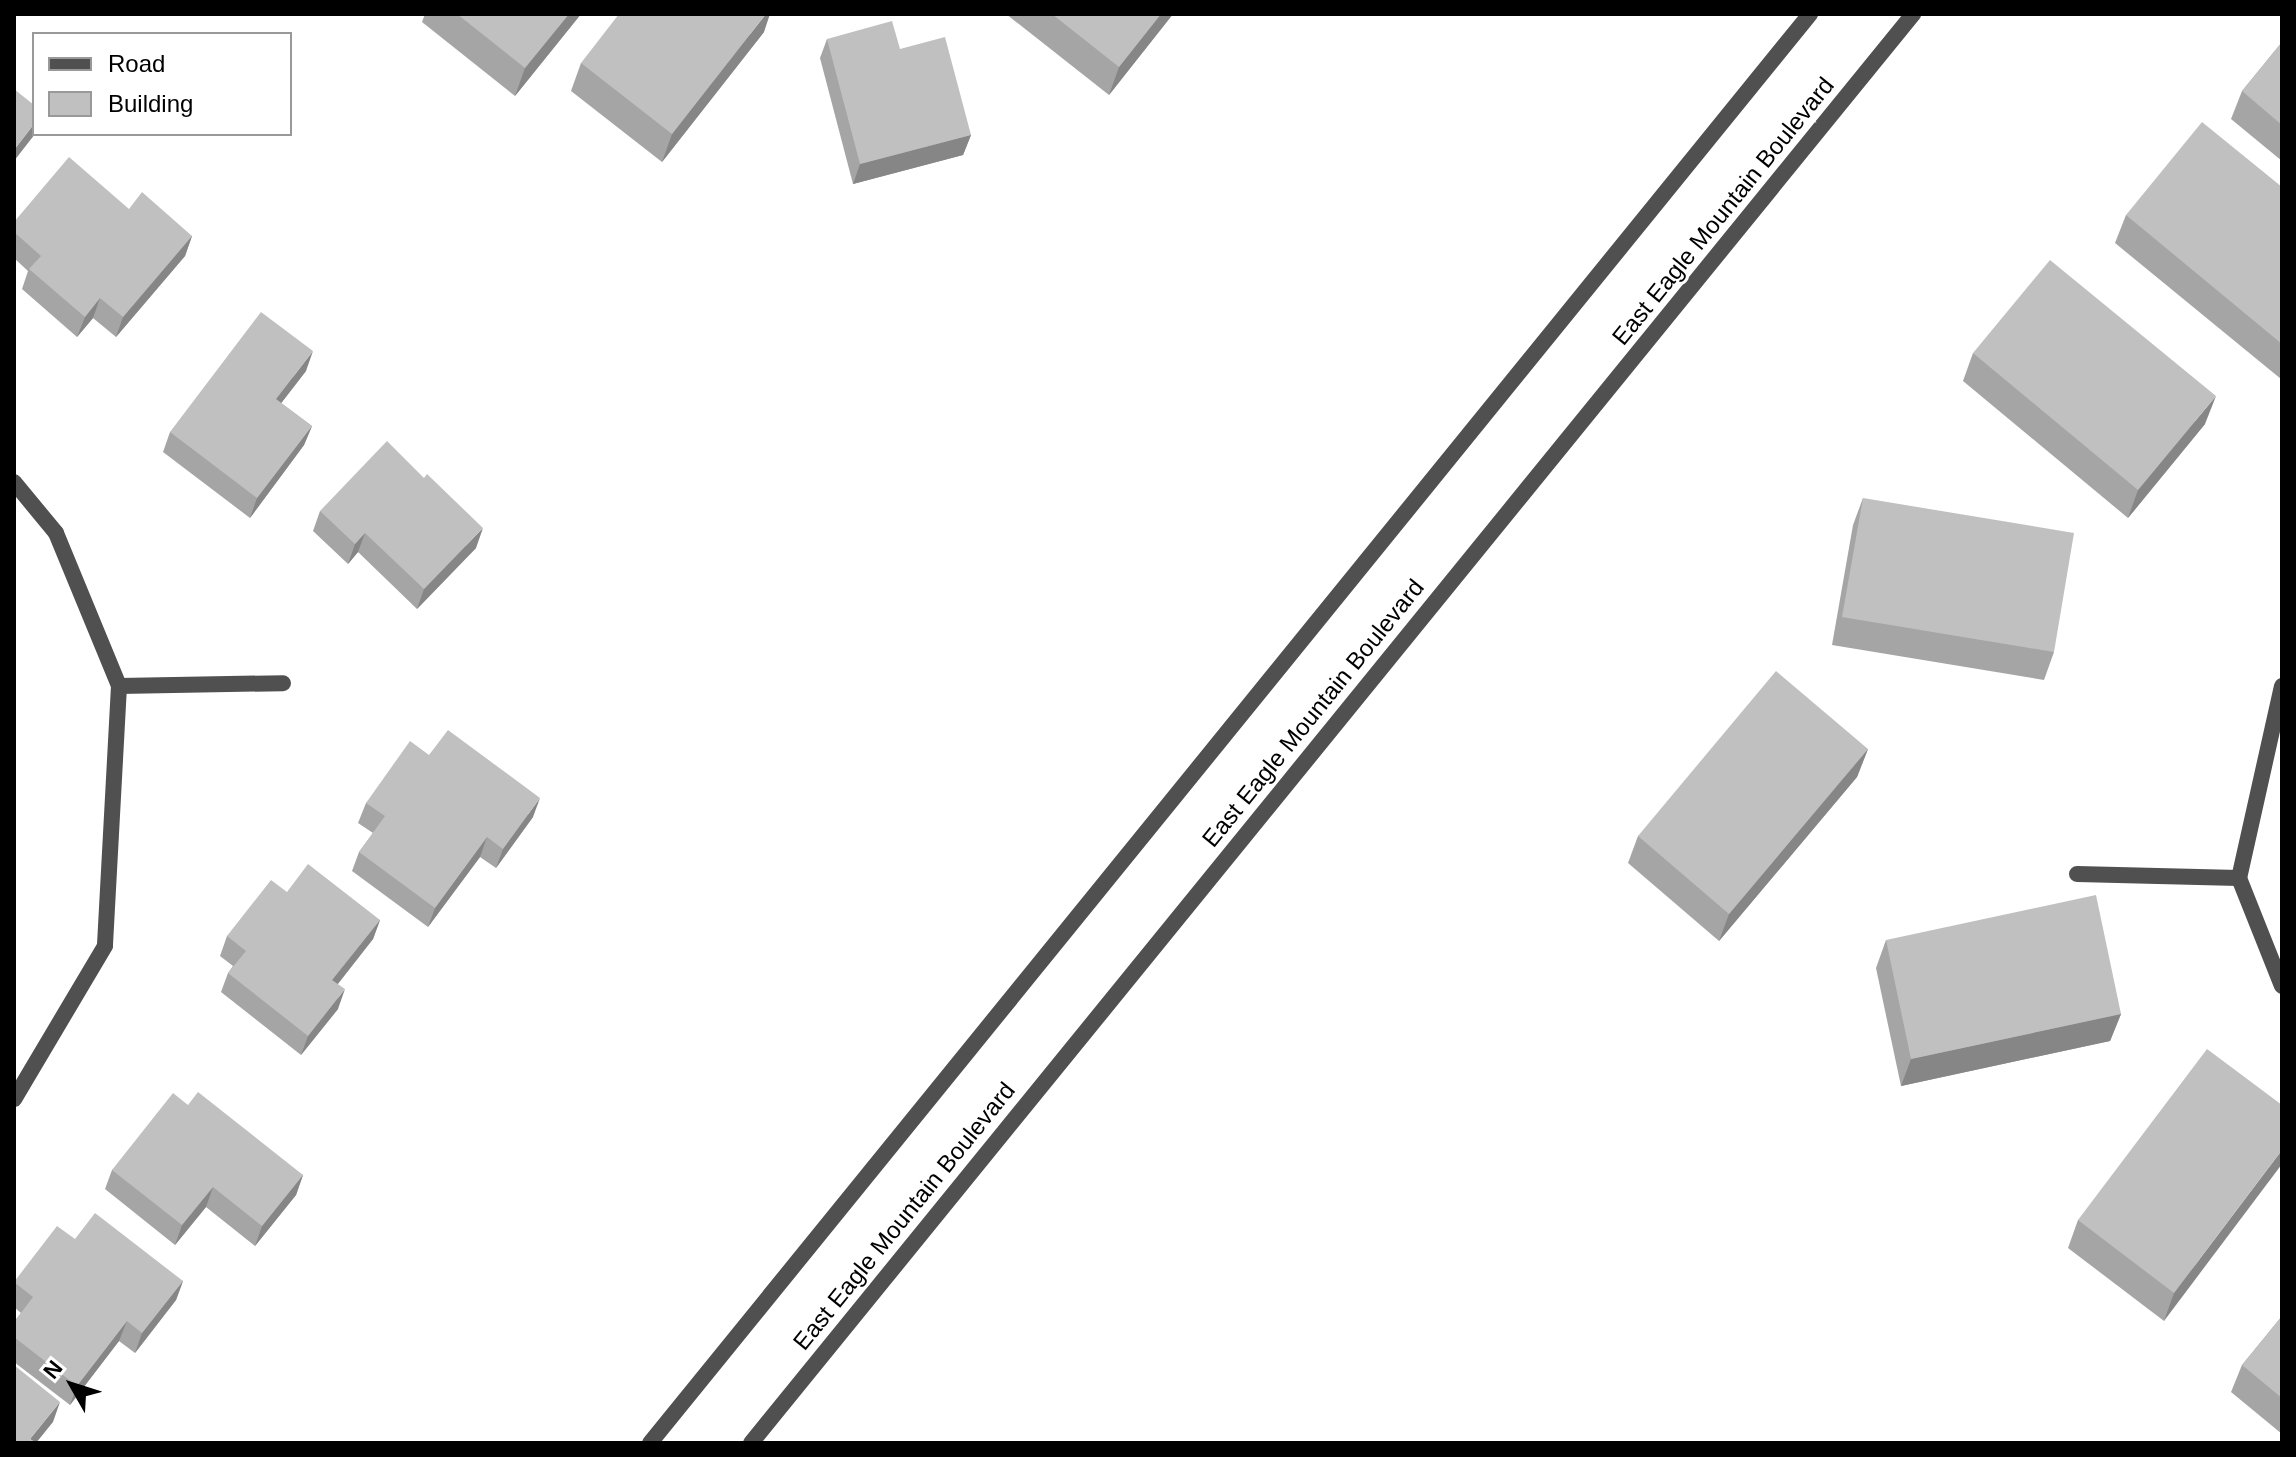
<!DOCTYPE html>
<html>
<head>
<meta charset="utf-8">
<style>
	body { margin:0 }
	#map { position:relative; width:2296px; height:1457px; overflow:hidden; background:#fff; font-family:Helvetica,sans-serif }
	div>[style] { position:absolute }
	.service>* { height:16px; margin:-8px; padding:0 8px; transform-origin:8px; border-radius:8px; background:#505050 }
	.minor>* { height:16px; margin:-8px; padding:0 8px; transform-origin:8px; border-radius:8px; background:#505050 }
	.tertiary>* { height:16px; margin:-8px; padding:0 8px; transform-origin:8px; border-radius:8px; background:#505050 }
	.wall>* { inset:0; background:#a5a5a5 }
	.shaded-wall>* { inset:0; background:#868686 }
	.building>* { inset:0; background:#c0c0c0 }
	span { translate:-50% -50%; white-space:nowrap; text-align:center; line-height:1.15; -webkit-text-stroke:6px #fff; paint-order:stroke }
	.street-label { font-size:24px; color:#000 }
	.frame { position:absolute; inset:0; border:16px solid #000; pointer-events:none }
	.legend { position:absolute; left:32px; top:32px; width:260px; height:104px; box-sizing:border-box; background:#fff; border:2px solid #999; margin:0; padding:10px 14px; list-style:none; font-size:24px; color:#000 }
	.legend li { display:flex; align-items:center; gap:16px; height:40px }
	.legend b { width:40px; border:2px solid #999 }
	.north { position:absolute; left:32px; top:1345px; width:80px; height:80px; -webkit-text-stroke:6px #fff; paint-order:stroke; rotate:309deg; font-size:22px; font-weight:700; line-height:32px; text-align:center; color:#000 }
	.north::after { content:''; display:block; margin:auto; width:28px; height:36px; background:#000; clip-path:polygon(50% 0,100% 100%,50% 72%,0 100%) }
</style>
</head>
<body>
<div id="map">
	<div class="service">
		<div style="left:119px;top:686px;width:164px;rotate:-1deg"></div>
		<div style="left:2077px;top:874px;width:162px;rotate:1.4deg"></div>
	</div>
	<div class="minor">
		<div style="left:14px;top:482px;width:66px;rotate:50.5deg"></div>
		<div style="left:56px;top:533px;width:165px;rotate:67.6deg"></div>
		<div style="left:119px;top:686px;width:260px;rotate:93.1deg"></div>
		<div style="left:105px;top:946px;width:178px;rotate:120.7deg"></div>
		<div style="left:2282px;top:686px;width:197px;rotate:102.6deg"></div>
		<div style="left:2239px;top:878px;width:116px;rotate:68.3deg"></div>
	</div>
	<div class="tertiary">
		<div style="left:650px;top:1443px;width:1841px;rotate:-50.93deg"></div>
		<div style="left:751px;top:1443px;width:1842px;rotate:-50.88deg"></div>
	</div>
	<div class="wall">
		<div style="clip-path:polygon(425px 14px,581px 14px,515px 96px,422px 22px)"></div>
		<div style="clip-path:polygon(1006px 14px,1173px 14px,1109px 95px)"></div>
		<div style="clip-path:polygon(764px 32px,662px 162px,571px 91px,581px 63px)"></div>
		<div style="clip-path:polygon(827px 39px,900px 49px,971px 135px,963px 155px,853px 184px,820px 58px)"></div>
		<div style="clip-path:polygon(2282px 42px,2282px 161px,2231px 119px,2242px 91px)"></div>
		<div style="clip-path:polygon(2282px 187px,2282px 378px,2281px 379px,2115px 243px,2126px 215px)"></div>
		<div style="clip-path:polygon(129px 209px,192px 236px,185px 256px,116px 337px,93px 318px,77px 337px,22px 289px,28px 271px,14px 258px,14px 222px)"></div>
		<div style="clip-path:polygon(1973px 353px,2205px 424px,2128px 518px,1963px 381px)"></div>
		<div style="clip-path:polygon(306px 371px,281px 403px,312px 426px,304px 445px,250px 518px,163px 452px,170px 432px)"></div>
		<div style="clip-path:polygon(1863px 498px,2054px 652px,2044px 680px,1832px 645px,1853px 525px)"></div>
		<div style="clip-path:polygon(320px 511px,476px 548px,417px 609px,358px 552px,348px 564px,313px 531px)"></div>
		<div style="clip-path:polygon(1868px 749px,1857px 777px,1719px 941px,1628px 863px,1638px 836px)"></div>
		<div style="clip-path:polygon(429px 755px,533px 817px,496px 868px,480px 857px,428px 927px,352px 871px,359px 852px,373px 833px,358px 823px,366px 803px)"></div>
		<div style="clip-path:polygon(287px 892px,380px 920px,373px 939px,338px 984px,338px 1009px,301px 1055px,221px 992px,228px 973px,233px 966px,220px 956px,227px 936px)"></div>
		<div style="clip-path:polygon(1886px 940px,2121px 1014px,2110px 1041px,1901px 1086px,1876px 968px)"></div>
		<div style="clip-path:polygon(188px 1105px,303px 1175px,296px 1195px,255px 1246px,206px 1207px,175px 1245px,105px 1189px,112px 1170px)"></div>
		<div style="clip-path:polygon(2282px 1105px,2164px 1321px,2068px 1248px,2078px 1220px)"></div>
		<div style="clip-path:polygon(75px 1239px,183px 1281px,176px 1300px,135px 1353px,119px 1341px,70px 1405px,14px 1362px,14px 1322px,21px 1313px,14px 1307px,14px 1282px)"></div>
		<div style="clip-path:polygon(2282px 1316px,2282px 1434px,2231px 1392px,2242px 1365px)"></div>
	</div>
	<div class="shaded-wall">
		<div style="clip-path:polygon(569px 14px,581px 14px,515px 96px,525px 68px)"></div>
		<div style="clip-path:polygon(766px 14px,770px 14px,764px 32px,662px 162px,672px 134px)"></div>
		<div style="clip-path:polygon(1161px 14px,1173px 14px,1109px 95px,1119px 67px)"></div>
		<div style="clip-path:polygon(34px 124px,35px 134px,14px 161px,14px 150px)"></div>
		<div style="clip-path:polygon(971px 135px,963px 155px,853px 184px,860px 164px)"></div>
		<div style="clip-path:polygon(192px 236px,185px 256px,116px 337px,123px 317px)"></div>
		<div style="clip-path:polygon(100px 298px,93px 318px,77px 337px,85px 317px)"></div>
		<div style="clip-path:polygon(313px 351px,306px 371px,269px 419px,276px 399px)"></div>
		<div style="clip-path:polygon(2216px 396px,2205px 424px,2128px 518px,2138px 490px)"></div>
		<div style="clip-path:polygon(312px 426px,304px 445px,250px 518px,257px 498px)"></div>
		<div style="clip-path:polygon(483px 528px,476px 548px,417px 609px,424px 589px)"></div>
		<div style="clip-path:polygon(365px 533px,358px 552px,348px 564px,355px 544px)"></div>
		<div style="clip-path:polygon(1868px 749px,1857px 777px,1719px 941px,1729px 914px)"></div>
		<div style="clip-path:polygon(540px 798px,533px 817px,496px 868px,503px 849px)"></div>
		<div style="clip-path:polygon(487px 837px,480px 857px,428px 927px,435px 908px)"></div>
		<div style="clip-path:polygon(380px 920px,373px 939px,325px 1000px,332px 980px)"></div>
		<div style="clip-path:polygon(345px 989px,338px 1009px,301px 1055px,308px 1036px)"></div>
		<div style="clip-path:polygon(2121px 1014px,2110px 1041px,1901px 1086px,1911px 1059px)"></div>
		<div style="clip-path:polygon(2282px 1150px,2282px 1164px,2164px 1321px,2174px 1293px)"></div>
		<div style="clip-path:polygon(303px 1175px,296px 1195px,255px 1246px,262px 1226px)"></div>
		<div style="clip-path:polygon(213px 1187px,206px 1207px,175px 1245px,182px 1225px)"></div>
		<div style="clip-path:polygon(183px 1281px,176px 1300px,135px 1353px,142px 1333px)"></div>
		<div style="clip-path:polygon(127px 1321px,119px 1341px,70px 1405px,77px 1386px)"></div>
		<div style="clip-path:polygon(60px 1402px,53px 1422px,36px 1443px,30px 1439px)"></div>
	</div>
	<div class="building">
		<div style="clip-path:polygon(457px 14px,569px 14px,525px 68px)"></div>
		<div style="clip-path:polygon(619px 14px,766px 14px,672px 134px,581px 63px)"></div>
		<div style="clip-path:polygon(1052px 14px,1161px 14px,1119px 67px)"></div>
		<div style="clip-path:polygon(892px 21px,900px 49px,945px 37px,971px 135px,860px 164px,827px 39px)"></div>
		<div style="clip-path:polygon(2282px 42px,2282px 125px,2242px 91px)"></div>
		<div style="clip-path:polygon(14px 89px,34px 105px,34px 124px,14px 150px)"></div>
		<div style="clip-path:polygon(2202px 122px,2282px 187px,2282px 344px,2126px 215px)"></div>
		<div style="clip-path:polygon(69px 157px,129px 209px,142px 192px,192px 236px,123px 317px,100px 298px,85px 317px,29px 269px,41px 256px,14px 232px,14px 222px)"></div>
		<div style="clip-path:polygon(2050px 260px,2216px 396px,2138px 490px,1973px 353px)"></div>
		<div style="clip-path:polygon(261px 312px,313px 351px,276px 399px,312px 426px,257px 498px,170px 432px)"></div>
		<div style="clip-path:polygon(387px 441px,424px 478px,427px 474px,483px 528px,424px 589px,365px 533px,355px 544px,320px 511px)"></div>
		<div style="clip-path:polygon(1863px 498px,2074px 533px,2054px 652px,1842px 617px)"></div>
		<div style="clip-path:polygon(1776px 671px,1868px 749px,1729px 914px,1638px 836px)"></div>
		<div style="clip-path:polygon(448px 730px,540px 798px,503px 849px,487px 837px,435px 908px,359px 852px,385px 816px,366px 803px,410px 741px,429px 755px)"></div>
		<div style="clip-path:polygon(308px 864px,380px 920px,332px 980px,345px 989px,308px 1036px,228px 973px,246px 951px,227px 936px,271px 880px,287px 892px)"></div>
		<div style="clip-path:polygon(2096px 895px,2121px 1014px,1911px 1059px,1886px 940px)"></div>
		<div style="clip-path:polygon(2207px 1049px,2282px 1105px,2282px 1150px,2174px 1293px,2078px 1220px)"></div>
		<div style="clip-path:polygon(198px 1092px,303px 1175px,262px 1226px,213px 1187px,182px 1225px,112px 1170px,173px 1093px,188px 1105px)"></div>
		<div style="clip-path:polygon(95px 1213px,183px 1281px,142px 1333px,127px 1321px,77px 1386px,14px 1337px,14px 1322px,33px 1297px,14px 1282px,57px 1226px,75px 1239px)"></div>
		<div style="clip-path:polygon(2282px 1316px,2282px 1398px,2242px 1365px)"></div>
		<div style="clip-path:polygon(14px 1365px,60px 1402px,30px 1439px,35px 1443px,14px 1443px)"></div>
	</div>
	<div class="street-label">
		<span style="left:1723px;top:211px;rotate:-51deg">East Eagle Mountain Boulevard</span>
		<span style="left:1313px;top:713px;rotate:-51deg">East Eagle Mountain Boulevard</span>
		<span style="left:904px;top:1216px;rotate:-51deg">East Eagle Mountain Boulevard</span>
	</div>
	<div class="frame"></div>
	<ul class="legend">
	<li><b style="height:10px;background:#505050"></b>Road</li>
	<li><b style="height:22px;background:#c0c0c0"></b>Building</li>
	</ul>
	<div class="north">N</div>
</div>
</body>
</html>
